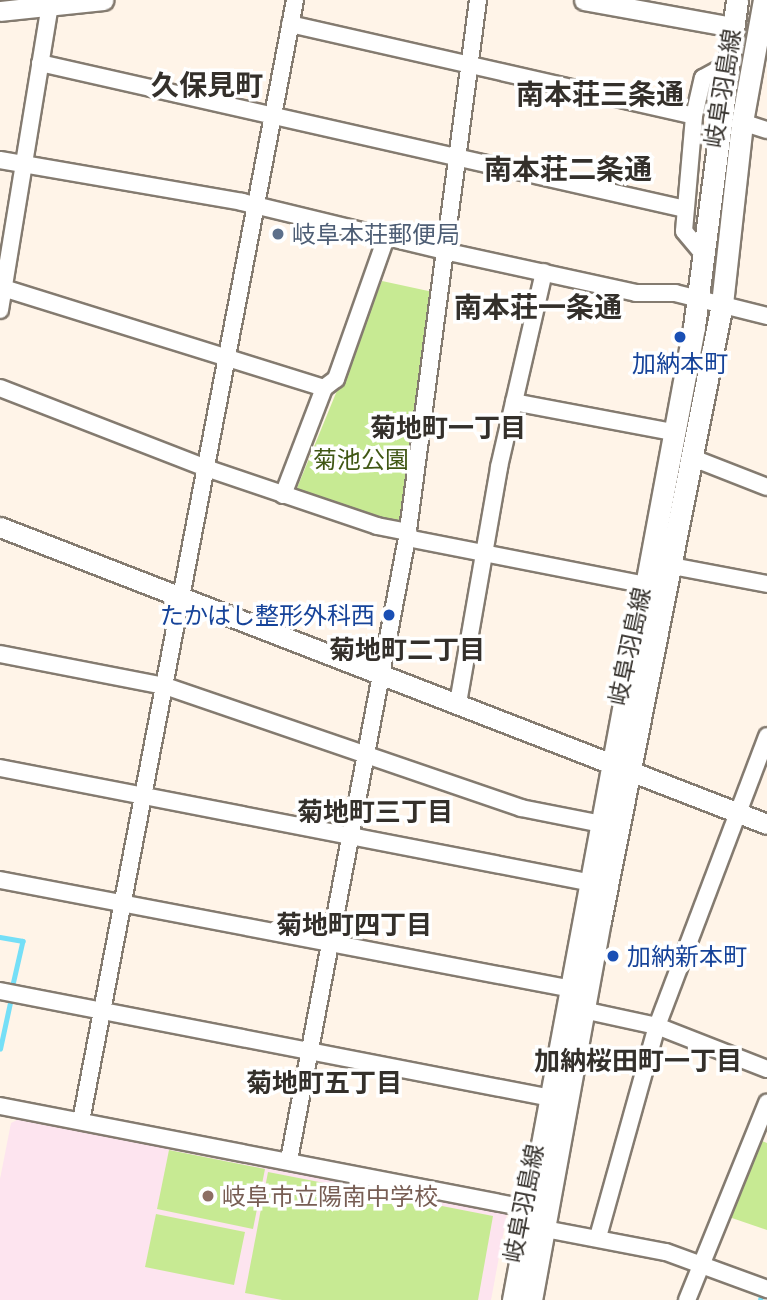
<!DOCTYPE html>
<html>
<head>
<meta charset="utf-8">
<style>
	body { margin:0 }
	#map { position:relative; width:767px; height:1300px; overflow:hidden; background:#fff4e8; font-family:Commissioner,"Noto Sans JP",sans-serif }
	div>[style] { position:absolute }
	.education>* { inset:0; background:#fde4ef }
	.green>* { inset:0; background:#c7ea93 }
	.stream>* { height:4.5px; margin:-2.25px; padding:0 2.25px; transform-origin:2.25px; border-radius:2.25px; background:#75dff7 }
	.roads { filter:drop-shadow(2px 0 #847b70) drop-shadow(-2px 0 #847b70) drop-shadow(0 2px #847b70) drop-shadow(0 -2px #847b70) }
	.minor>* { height:16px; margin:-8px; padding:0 8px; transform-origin:8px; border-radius:8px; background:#fff }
	.tertiary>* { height:19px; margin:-9.5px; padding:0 9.5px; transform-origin:9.5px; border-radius:9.5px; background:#fff }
	.secondary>* { height:21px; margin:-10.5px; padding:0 10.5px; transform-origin:10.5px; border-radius:10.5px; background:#fff }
	.dots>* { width:19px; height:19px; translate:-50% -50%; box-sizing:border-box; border:4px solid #fff; border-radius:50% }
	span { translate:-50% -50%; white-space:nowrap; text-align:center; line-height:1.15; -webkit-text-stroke:7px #fff; paint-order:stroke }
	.street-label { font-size:24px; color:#34302b }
	.service-label { font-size:24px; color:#4e5e75 }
	.left { translate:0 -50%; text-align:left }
	.transit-label { font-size:24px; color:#164399 }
	.right { translate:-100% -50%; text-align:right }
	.park-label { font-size:24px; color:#405714 }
	.education-label { font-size:24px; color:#785e54 }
	.neighbourhood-label { font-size:26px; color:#34302b; font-weight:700 }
	.quarter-label { font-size:28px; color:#34302b; font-weight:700 }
</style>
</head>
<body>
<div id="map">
	<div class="education">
		<div style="clip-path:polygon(19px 1119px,507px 1214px,491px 1300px,0 1300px,0 1179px,11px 1123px)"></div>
	</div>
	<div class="green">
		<div style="clip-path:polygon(382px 281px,433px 292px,403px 523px,307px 495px,297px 488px)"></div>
		<div style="clip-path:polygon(762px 1141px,767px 1143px,767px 1230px,729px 1217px)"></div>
		<div style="clip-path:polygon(169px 1150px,265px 1169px,253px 1229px,157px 1209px)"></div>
		<div style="clip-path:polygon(268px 1172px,493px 1216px,478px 1300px,282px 1300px,245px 1293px)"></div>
		<div style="clip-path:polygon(156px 1214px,245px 1232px,234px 1285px,145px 1267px)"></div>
	</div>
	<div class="stream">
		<div style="left:0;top:937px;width:23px;rotate:10deg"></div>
		<div style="left:23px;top:941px;width:49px;rotate:102.9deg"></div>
		<div style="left:0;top:1049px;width:52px;rotate:-77.8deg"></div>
		<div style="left:760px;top:1300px;width:4px;rotate:-76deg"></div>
	</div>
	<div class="roads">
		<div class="minor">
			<div style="left:290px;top:24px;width:414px;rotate:12.8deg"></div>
			<div style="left:40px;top:63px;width:661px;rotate:12.75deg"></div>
			<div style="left:742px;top:122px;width:26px;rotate:18deg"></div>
			<div style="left:0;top:160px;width:246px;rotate:9.8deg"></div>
			<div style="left:242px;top:202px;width:208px;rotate:13.6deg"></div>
			<div style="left:444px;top:251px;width:197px;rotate:12.3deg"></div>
			<div style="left:636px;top:293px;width:39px"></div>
			<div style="left:675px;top:293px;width:95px;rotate:14deg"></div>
			<div style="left:704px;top:255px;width:31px;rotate:-130deg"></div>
			<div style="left:684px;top:231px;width:115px;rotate:-85deg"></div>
			<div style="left:694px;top:116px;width:39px;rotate:-77deg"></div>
			<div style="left:703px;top:78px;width:26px;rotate:-29deg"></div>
			<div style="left:0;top:287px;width:339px;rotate:17.3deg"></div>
			<div style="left:0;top:310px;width:309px;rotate:-80.7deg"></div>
			<div style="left:0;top:388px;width:221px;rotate:21.2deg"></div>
			<div style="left:206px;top:468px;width:181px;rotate:18.7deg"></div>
			<div style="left:377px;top:526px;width:32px;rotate:11deg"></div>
			<div style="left:514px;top:402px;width:162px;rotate:10.7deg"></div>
			<div style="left:693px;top:458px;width:79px;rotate:21.4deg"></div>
			<div style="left:283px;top:495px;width:115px;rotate:-69deg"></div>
			<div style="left:324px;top:388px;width:15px;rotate:-37deg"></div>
			<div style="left:336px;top:379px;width:150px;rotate:-70.5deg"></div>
			<div style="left:407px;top:538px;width:244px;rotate:11.1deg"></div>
			<div style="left:672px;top:566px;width:97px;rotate:10.7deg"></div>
			<div style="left:0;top:654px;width:168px;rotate:11deg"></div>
			<div style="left:165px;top:686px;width:376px;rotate:18.9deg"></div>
			<div style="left:521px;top:808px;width:83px;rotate:11.2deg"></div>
			<div style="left:458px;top:703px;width:240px;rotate:-80.1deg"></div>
			<div style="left:499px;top:467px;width:200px;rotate:-77deg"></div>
			<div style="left:0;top:768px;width:604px;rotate:10.98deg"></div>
			<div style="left:0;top:880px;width:582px;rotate:10.79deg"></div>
			<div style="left:0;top:991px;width:561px;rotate:10.99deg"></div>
			<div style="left:583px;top:1010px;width:76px;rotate:12.2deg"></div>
			<div style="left:657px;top:1026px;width:118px;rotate:21.4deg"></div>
			<div style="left:0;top:1106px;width:541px;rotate:10.98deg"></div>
			<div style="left:81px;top:1121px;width:1141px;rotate:-79.19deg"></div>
			<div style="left:289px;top:1160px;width:633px;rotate:-79.26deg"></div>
			<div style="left:407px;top:538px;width:543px;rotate:-82.48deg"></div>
			<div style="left:545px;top:1229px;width:123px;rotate:10.8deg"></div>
			<div style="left:666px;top:1252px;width:108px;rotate:20.1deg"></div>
			<div style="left:598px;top:1237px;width:219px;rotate:-74.4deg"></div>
			<div style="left:657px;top:1026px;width:310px;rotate:-69.2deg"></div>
			<div style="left:687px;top:1300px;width:213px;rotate:-67.9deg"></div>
		</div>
		<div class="tertiary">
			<div style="left:584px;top:0;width:150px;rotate:10.3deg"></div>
			<div style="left:0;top:11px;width:104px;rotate:-6.1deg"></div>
			<div style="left:0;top:527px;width:822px;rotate:21.17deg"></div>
		</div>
		<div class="secondary">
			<div style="left:513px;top:1300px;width:990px;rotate:-79.46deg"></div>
			<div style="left:694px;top:327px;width:330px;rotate:-82.5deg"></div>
			<div style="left:531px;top:1300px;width:385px;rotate:-79.7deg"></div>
			<div style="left:600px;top:921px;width:629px;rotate:-78.82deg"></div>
			<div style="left:722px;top:304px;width:183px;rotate:-83.7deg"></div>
			<div style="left:742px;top:122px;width:124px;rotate:-79.8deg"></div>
		</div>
	</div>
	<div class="dots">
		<div style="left:278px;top:234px;background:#5c6f8a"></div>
		<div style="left:680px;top:337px;background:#1a4fb4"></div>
		<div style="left:389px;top:615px;background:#1a4fb4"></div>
		<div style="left:613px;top:956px;background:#1a4fb4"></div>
		<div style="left:208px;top:1196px;background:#8d6e63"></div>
	</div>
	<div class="street-label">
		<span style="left:722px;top:88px;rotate:-81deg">岐阜羽島線</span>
		<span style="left:629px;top:646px;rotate:-78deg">岐阜羽島線</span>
		<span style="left:523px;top:1203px;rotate:-79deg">岐阜羽島線</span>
	</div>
	<div class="service-label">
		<span class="left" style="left:292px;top:234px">岐阜本荘郵便局</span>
	</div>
	<div class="transit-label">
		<span style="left:680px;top:363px">加納本町</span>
		<span class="right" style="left:375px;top:615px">たかはし整形外科西</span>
		<span class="left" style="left:627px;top:956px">加納新本町</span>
	</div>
	<div class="park-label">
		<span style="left:361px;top:459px">菊池公園</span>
	</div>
	<div class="education-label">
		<span class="left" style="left:222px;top:1196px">岐阜市立陽南中学校</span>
	</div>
	<div class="neighbourhood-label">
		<span style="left:448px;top:427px">菊地町一丁目</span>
		<span style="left:407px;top:649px">菊地町二丁目</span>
		<span style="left:375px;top:811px">菊地町三丁目</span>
		<span style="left:354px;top:924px">菊地町四丁目</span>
		<span style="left:638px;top:1060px">加納桜田町一丁目</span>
		<span style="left:324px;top:1082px">菊地町五丁目</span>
	</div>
	<div class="quarter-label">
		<span style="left:207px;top:84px">久保見町</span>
		<span style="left:600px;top:93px">南本荘三条通</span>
		<span style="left:568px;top:168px">南本荘二条通</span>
		<span style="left:538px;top:306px">南本荘一条通</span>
	</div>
</div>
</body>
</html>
